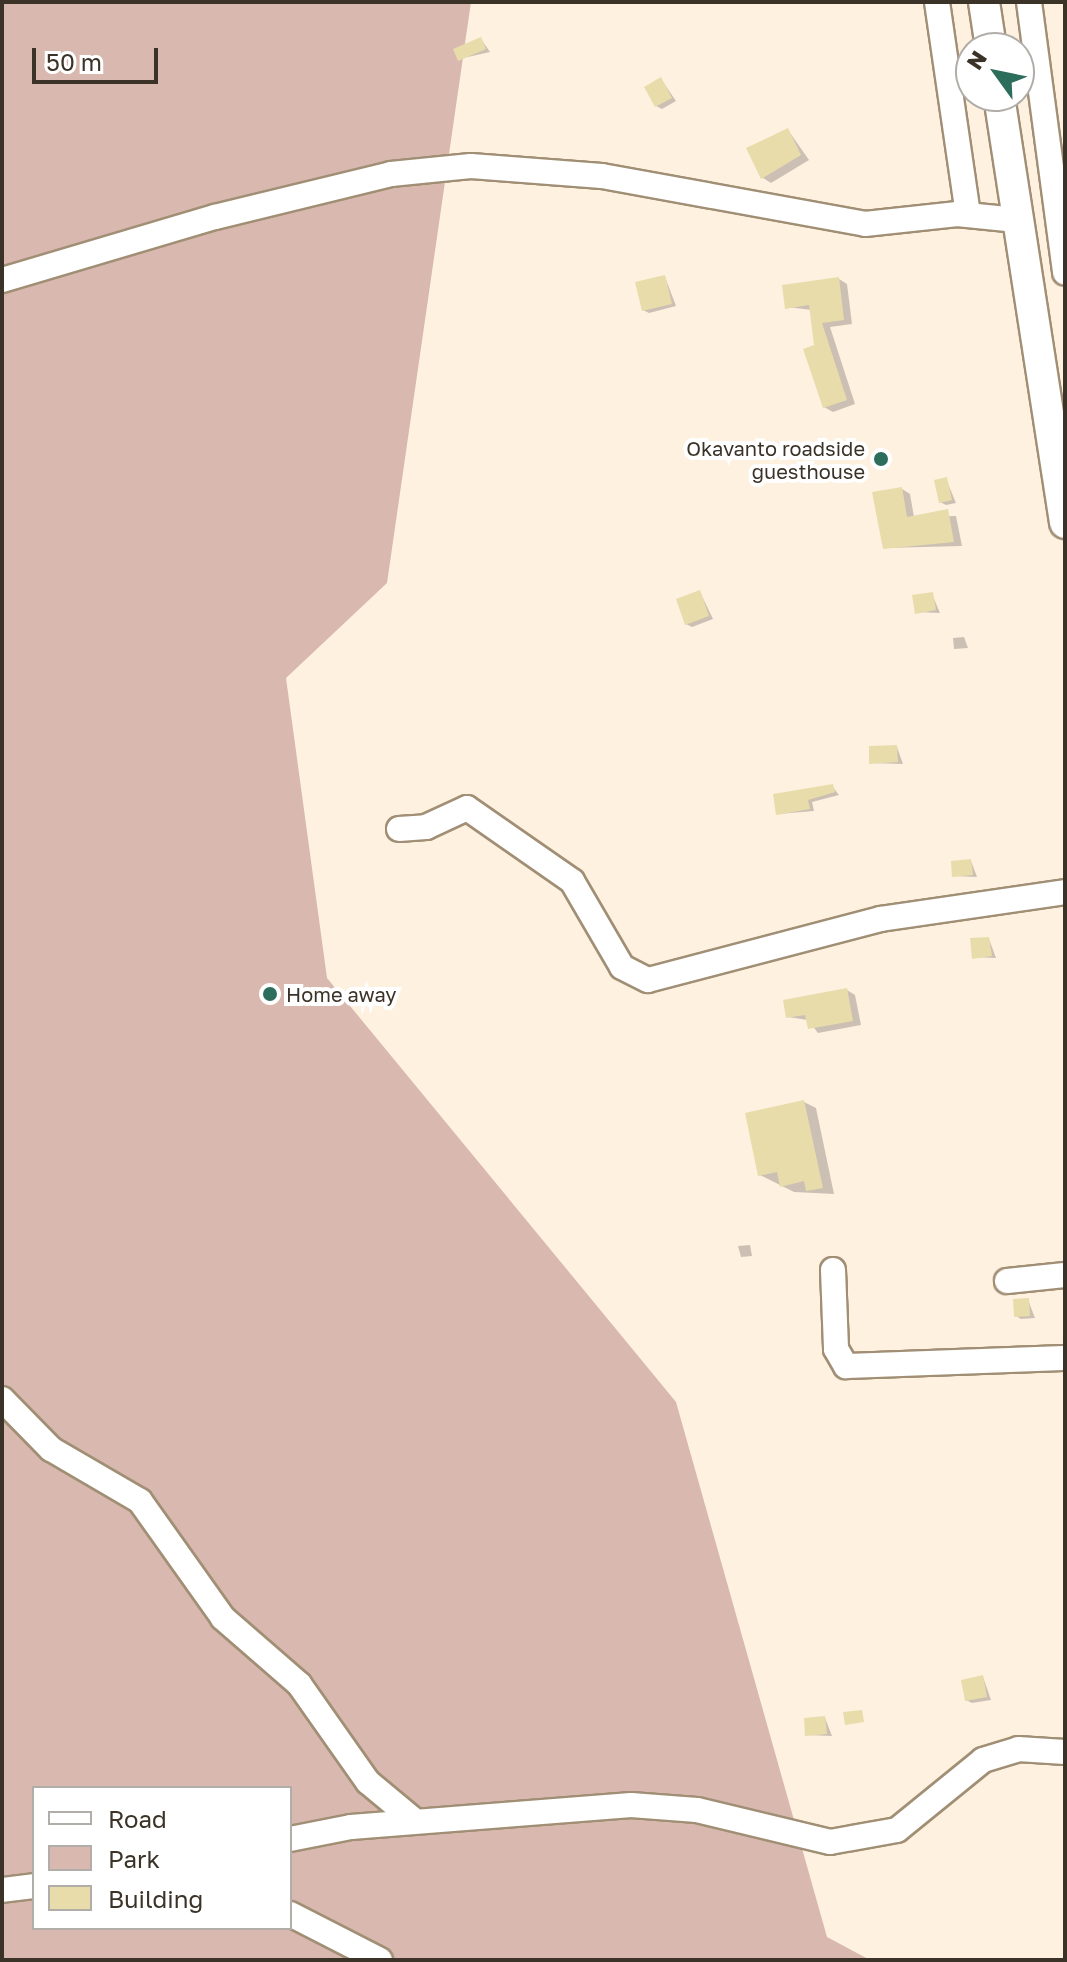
<!DOCTYPE html>
<html>
<head>
<meta charset="utf-8">
<style>
	body { margin:0 }
	#map { position:relative; width:1067px; height:1962px; overflow:hidden; background:#fef1e0; font-family:"Golos Text",sans-serif }
	div>[style] { position:absolute }
	.green>* { inset:0; background:#d8b8af }
	.shadow>* { inset:0; background:#0003 }
	.building>* { inset:0; background:#e8dcab }
	.roads { filter:drop-shadow(2px 0 #a18f75) drop-shadow(-2px 0 #a18f75) drop-shadow(0 2px #a18f75) drop-shadow(0 -2px #a18f75) }
	.minor>* { height:24px; margin:-12px; padding:0 12px; transform-origin:12px; border-radius:12px; background:#fff }
	.major>* { height:30px; margin:-15px; padding:0 15px; transform-origin:15px; border-radius:15px; background:#fff }
	.dots>* { width:22px; height:22px; translate:-50% -50%; box-sizing:border-box; border:4px solid #fff; border-radius:50% }
	span { translate:-50% -50%; white-space:nowrap; text-align:center; line-height:1.15; -webkit-text-stroke:8px #fff; paint-order:stroke }
	.poi-label { font-size:20px; color:#3b3328 }
	.right { translate:-100% -50%; text-align:right }
	.left { translate:0 -50%; text-align:left }
	.frame { position:absolute; inset:0; border:4px solid #3b3328; pointer-events:none }
	.legend { position:absolute; left:32px; top:1786px; width:260px; height:144px; box-sizing:border-box; background:#fff; border:2px solid #b1ada9; margin:0; padding:10px 14px; list-style:none; font-size:24px; color:#3b3328 }
	.legend li { display:flex; align-items:center; gap:16px; height:40px }
	.legend b { width:40px; border:2px solid #b1ada9 }
	.north { position:absolute; left:955px; top:32px; width:80px; height:80px; box-sizing:border-box; background:#fff; border:2px solid #b1ada9; border-radius:50%; rotate:303deg; font-size:22px; font-weight:700; line-height:32px; text-align:center; color:#3b3328 }
	.north::after { content:''; display:block; margin:auto; width:28px; height:36px; background:#2c6d5c; clip-path:polygon(50% 0,100% 100%,50% 72%,0 100%) }
	.scale { position:absolute; left:32px; top:48px; width:126px; height:36px; box-sizing:border-box; border:4px solid #3b3328; border-top:0; padding-left:10px; font-size:24px; line-height:28px; white-space:nowrap; color:#3b3328; -webkit-text-stroke:6px #fff; paint-order:stroke }
</style>
</head>
<body>
<div id="map">
	<div class="green">
		<div style="clip-path:polygon(evenodd,2px 2px,471px 2px,387px 583px,286px 678px,327px 978px,676px 1402px,827px 1937px,870px 1960px,2px 1960px,2px 2px,34px 1788px,290px 1788px,290px 1928px,34px 1928px,34px 1788px)"></div>
	</div>
	<div class="shadow">
		<div style="clip-path:polygon(481px 39px,490px 52px,459px 59px)"></div>
		<div style="clip-path:polygon(661px 79px,676px 101px,662px 109px,656px 106px)"></div>
		<div style="clip-path:polygon(788px 130px,809px 160px,771px 183px,763px 178px)"></div>
		<div style="clip-path:polygon(665px 277px,676px 306px,649px 313px,643px 310px)"></div>
		<div style="clip-path:polygon(839px 279px,847px 284px,852px 324px,830px 327px,855px 404px,833px 412px,824px 407px,812px 310px,787px 307px)"></div>
		<div style="clip-path:polygon(946px 479px,956px 503px,946px 505px,940px 502px)"></div>
		<div style="clip-path:polygon(902px 489px,910px 494px,914px 517px,956px 516px,962px 546px,885px 548px)"></div>
		<div style="clip-path:polygon(700px 592px,713px 619px,692px 627px,686px 624px)"></div>
		<div style="clip-path:polygon(932px 594px,940px 613px,917px 612px)"></div>
		<div style="clip-path:polygon(964px 637px,968px 648px,954px 649px,953px 638px)"></div>
		<div style="clip-path:polygon(897px 747px,903px 764px,871px 763px)"></div>
		<div style="clip-path:polygon(832px 786px,839px 795px,812px 802px,814px 811px,778px 814px)"></div>
		<div style="clip-path:polygon(971px 861px,977px 877px,954px 876px)"></div>
		<div style="clip-path:polygon(989px 939px,996px 958px,974px 957px)"></div>
		<div style="clip-path:polygon(847px 990px,855px 995px,861px 1025px,818px 1033px,808px 1020px,788px 1017px)"></div>
		<div style="clip-path:polygon(804px 1102px,816px 1108px,834px 1194px,794px 1192px,760px 1175px)"></div>
		<div style="clip-path:polygon(750px 1245px,752px 1256px,741px 1257px,738px 1246px)"></div>
		<div style="clip-path:polygon(1028px 1300px,1035px 1318px,1021px 1319px,1016px 1316px)"></div>
		<div style="clip-path:polygon(983px 1677px,991px 1700px,972px 1703px,966px 1700px)"></div>
		<div style="clip-path:polygon(825px 1718px,832px 1736px,807px 1735px)"></div>
	</div>
	<div class="building">
		<div style="clip-path:polygon(481px 37px,486px 49px,458px 61px,453px 49px)"></div>
		<div style="clip-path:polygon(661px 77px,672px 98px,655px 107px,644px 87px)"></div>
		<div style="clip-path:polygon(788px 128px,801px 155px,761px 179px,746px 148px)"></div>
		<div style="clip-path:polygon(665px 275px,672px 304px,642px 311px,635px 282px)"></div>
		<div style="clip-path:polygon(839px 277px,844px 320px,822px 323px,847px 400px,823px 408px,803px 349px,814px 345px,809px 305px,785px 309px,782px 285px)"></div>
		<div style="clip-path:polygon(947px 477px,952px 500px,939px 503px,934px 480px)"></div>
		<div style="clip-path:polygon(902px 487px,907px 517px,948px 509px,954px 542px,883px 549px,872px 492px)"></div>
		<div style="clip-path:polygon(700px 590px,709px 616px,685px 625px,676px 599px)"></div>
		<div style="clip-path:polygon(933px 592px,936px 610px,915px 614px,912px 595px)"></div>
		<div style="clip-path:polygon(897px 745px,898px 762px,869px 764px,869px 746px)"></div>
		<div style="clip-path:polygon(833px 784px,835px 792px,808px 800px,810px 809px,776px 815px,773px 794px)"></div>
		<div style="clip-path:polygon(971px 859px,973px 875px,952px 877px,951px 861px)"></div>
		<div style="clip-path:polygon(989px 937px,992px 956px,972px 959px,970px 938px)"></div>
		<div style="clip-path:polygon(847px 988px,853px 1021px,808px 1029px,805px 1015px,786px 1018px,783px 1000px)"></div>
		<div style="clip-path:polygon(804px 1100px,823px 1188px,806px 1191px,804px 1181px,780px 1187px,777px 1172px,758px 1176px,745px 1113px)"></div>
		<div style="clip-path:polygon(1029px 1298px,1030px 1316px,1014px 1317px,1013px 1299px)"></div>
		<div style="clip-path:polygon(983px 1675px,987px 1697px,965px 1701px,961px 1680px)"></div>
		<div style="clip-path:polygon(862px 1710px,864px 1722px,845px 1725px,843px 1712px)"></div>
		<div style="clip-path:polygon(825px 1716px,827px 1734px,805px 1736px,804px 1718px)"></div>
	</div>
	<div class="roads">
		<div class="minor">
			<div style="left:937px;top:2px;width:214px;rotate:81.7deg"></div>
			<div style="left:1029px;top:2px;width:273px;rotate:82.4deg"></div>
			<div style="left:2px;top:280px;width:222px;rotate:-16.5deg"></div>
			<div style="left:215px;top:217px;width:181px;rotate:-13.7deg"></div>
			<div style="left:391px;top:174px;width:80px;rotate:-5.7deg"></div>
			<div style="left:471px;top:166px;width:131px;rotate:4.4deg"></div>
			<div style="left:602px;top:176px;width:267px;rotate:10.3deg"></div>
			<div style="left:865px;top:224px;width:93px;rotate:-6.2deg"></div>
			<div style="left:957px;top:214px;width:60px;rotate:5.7deg"></div>
			<div style="left:399px;top:829px;width:27px;rotate:-4deg"></div>
			<div style="left:426px;top:827px;width:45px;rotate:-24.9deg"></div>
			<div style="left:467px;top:808px;width:128px;rotate:34.8deg"></div>
			<div style="left:572px;top:881px;width:99px;rotate:59.8deg"></div>
			<div style="left:622px;top:967px;width:29px;rotate:27deg"></div>
			<div style="left:648px;top:980px;width:241px;rotate:-14.7deg"></div>
			<div style="left:881px;top:919px;width:186px;rotate:-8.3deg"></div>
			<div style="left:833px;top:1270px;width:79px;rotate:87.8deg"></div>
			<div style="left:836px;top:1349px;width:20px;rotate:60deg"></div>
			<div style="left:846px;top:1366px;width:219px;rotate:-2.1deg"></div>
			<div style="left:1007px;top:1281px;width:58px;rotate:-5.9deg"></div>
			<div style="left:2px;top:1399px;width:70px;rotate:45.6deg"></div>
			<div style="left:51px;top:1449px;width:103px;rotate:30.3deg"></div>
			<div style="left:140px;top:1501px;width:143px;rotate:54.6deg"></div>
			<div style="left:223px;top:1618px;width:101px;rotate:41deg"></div>
			<div style="left:299px;top:1684px;width:120px;rotate:54.9deg"></div>
			<div style="left:368px;top:1782px;width:61px;rotate:39.7deg"></div>
			<div style="left:290px;top:1839px;width:62px;rotate:-11.1deg"></div>
			<div style="left:351px;top:1827px;width:281px;rotate:-4.5deg"></div>
			<div style="left:631px;top:1805px;width:66px;rotate:4.3deg"></div>
			<div style="left:697px;top:1810px;width:137px;rotate:13.5deg"></div>
			<div style="left:830px;top:1842px;width:68px;rotate:-10.2deg"></div>
			<div style="left:897px;top:1830px;width:111px;rotate:-39.1deg"></div>
			<div style="left:983px;top:1760px;width:37px;rotate:-17deg"></div>
			<div style="left:1018px;top:1749px;width:47px;rotate:3.7deg"></div>
			<div style="left:2px;top:1890px;width:32px;rotate:-7deg"></div>
			<div style="left:290px;top:1914px;width:101px;rotate:27.1deg"></div>
		</div>
		<div class="major">
			<div style="left:984px;top:2px;width:47px;rotate:81.3deg"></div>
			<div style="left:999px;top:96px;width:432px;rotate:81.2deg"></div>
		</div>
	</div>
	<div class="dots">
		<div style="left:881px;top:459px;background:#2c6d5c"></div>
		<div style="left:270px;top:994px;background:#2c6d5c"></div>
	</div>
	<div class="poi-label">
		<span class="right" style="left:865px;top:460px">Okavanto roadside<br>guesthouse</span>
		<span class="left" style="left:286px;top:994px">Home away</span>
	</div>
	<div class="frame"></div>
	<ul class="legend">
	<li><b style="height:10px;background:#fff"></b>Road</li>
	<li><b style="height:22px;background:#d8b8af"></b>Park</li>
	<li><b style="height:22px;background:#e8dcab"></b>Building</li>
	</ul>
	<div class="north">N</div>
	<div class="scale">50 m</div>
</div>
</body>
</html>
